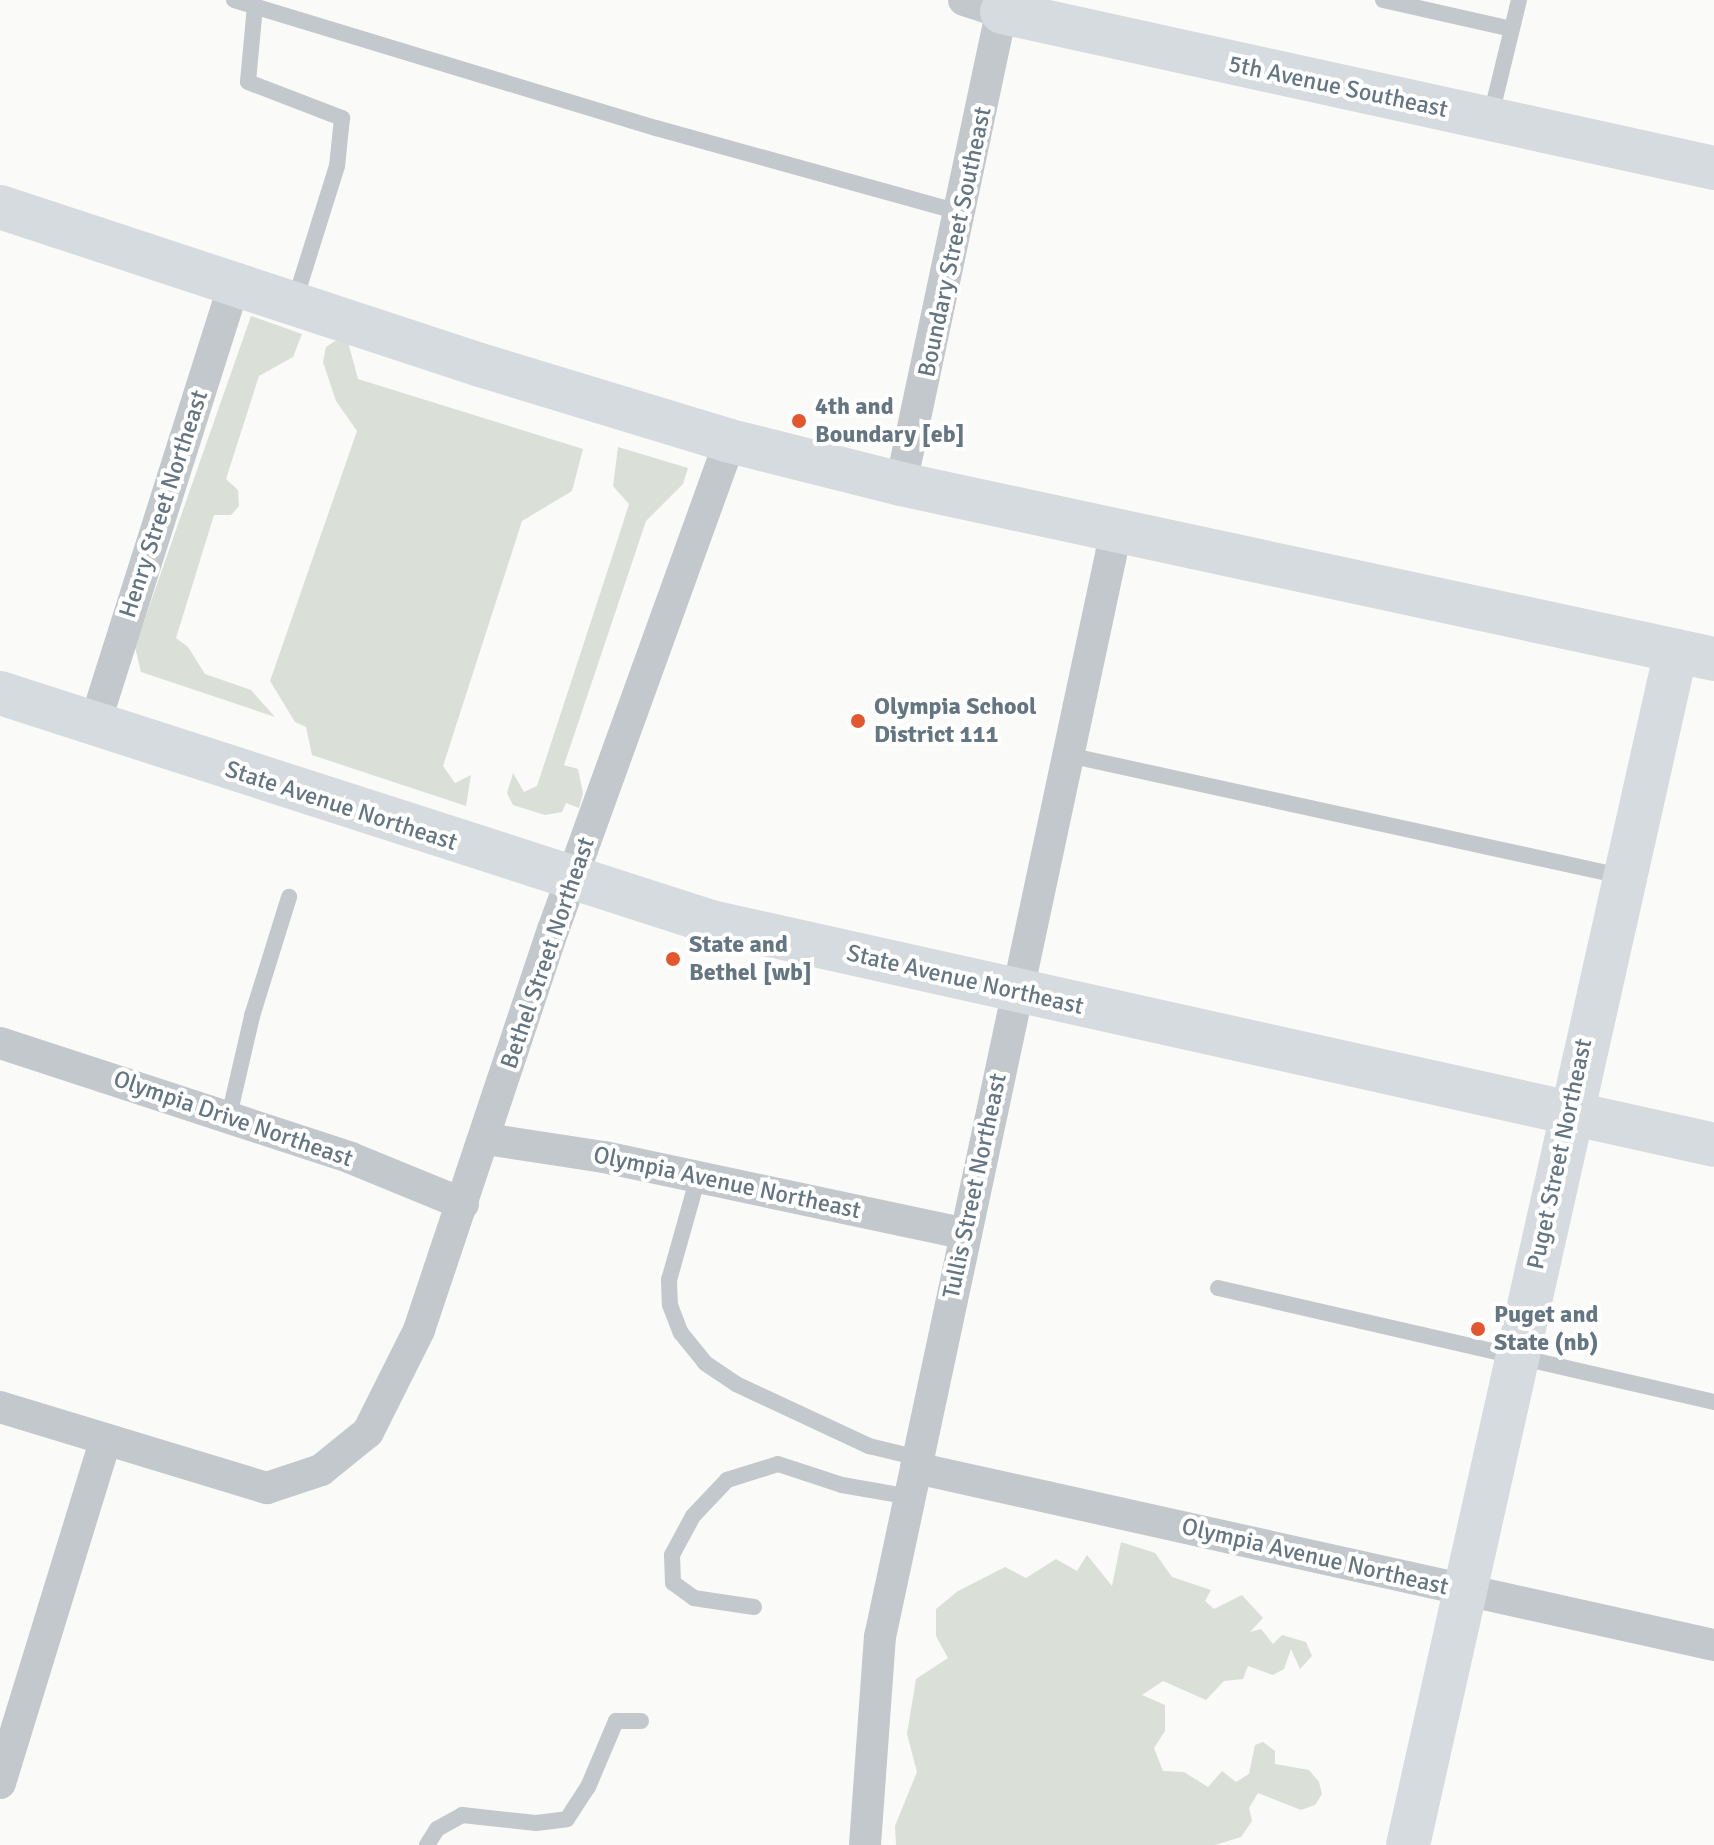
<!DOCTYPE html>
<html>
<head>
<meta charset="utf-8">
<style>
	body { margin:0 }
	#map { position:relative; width:1714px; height:1845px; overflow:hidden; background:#fafaf8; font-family:Signika,sans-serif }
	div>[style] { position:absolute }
	.green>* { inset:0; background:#dadfd7 }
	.lane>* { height:16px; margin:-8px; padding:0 8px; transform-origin:8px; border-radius:8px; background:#c3c8cc }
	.street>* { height:32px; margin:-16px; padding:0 16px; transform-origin:16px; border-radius:16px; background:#c3c8cc }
	.secondary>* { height:44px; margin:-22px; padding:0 22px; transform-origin:22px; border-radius:22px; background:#d6dbdf }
	.primary>* { height:44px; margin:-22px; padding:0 22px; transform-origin:22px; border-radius:22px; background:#d6dbdf }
	.dots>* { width:22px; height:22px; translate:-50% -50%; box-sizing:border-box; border:4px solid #fff; border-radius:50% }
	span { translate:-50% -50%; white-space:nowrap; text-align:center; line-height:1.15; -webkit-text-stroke:8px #fff; paint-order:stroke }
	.street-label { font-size:24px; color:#657683 }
	.poi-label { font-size:24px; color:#657683; font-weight:700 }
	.left { translate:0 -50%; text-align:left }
</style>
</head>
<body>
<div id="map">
	<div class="green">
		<div style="clip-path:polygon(251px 316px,302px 334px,293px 357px,259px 376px,226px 479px,238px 490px,239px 506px,231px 515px,214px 515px,176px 638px,188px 647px,205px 674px,251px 690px,275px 717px,141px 672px,135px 647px)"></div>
		<div style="clip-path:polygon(335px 341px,348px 342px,358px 379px,583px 449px,572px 491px,522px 521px,443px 766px,455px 783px,471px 775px,466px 806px,312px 755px,306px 727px,295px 722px,270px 681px,357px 431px,336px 401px,323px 362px,326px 347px)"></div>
		<div style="clip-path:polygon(618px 447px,688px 468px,683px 484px,646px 521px,564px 765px,578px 769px,583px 793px,579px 808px,566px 803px,562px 812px,545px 815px,513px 805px,507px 793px,513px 773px,524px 792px,537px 786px,615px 548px,629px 504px,613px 486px)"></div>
		<div style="clip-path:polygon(1121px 1542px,1155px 1553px,1172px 1577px,1211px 1590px,1205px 1601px,1214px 1609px,1242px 1595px,1263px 1618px,1250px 1632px,1261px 1629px,1273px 1644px,1282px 1635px,1306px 1642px,1312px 1656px,1300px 1669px,1291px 1649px,1284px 1669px,1273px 1675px,1248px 1666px,1243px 1679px,1224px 1681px,1206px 1700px,1163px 1681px,1142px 1695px,1165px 1705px,1165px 1731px,1154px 1748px,1163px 1771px,1184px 1772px,1208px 1787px,1222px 1771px,1236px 1782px,1249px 1774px,1255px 1745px,1263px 1742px,1275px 1751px,1275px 1764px,1309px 1770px,1319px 1782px,1322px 1794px,1315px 1805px,1301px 1810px,1258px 1793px,1249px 1808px,1252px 1821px,1241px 1837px,1215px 1845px,896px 1845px,895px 1826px,917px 1772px,907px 1734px,916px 1679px,948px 1658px,936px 1636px,936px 1609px,958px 1591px,1005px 1567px,1026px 1578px,1056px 1559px,1077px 1571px,1087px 1555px,1112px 1586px)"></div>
	</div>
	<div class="lane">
		<div style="left:234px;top:0;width:441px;rotate:16.9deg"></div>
		<div style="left:656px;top:128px;width:318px;rotate:15.5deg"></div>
		<div style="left:1383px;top:0;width:132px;rotate:12.7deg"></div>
		<div style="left:255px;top:6px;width:76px;rotate:95.3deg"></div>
		<div style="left:248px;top:82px;width:101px;rotate:21deg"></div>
		<div style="left:342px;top:118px;width:48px;rotate:95.9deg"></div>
		<div style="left:337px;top:166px;width:144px;rotate:107.4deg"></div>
		<div style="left:1490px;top:119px;width:122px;rotate:-76.3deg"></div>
		<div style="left:1068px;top:755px;width:566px;rotate:12.34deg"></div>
		<div style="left:229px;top:1116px;width:103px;rotate:-77deg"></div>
		<div style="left:252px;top:1016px;width:125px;rotate:-72.7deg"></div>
		<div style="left:698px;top:1177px;width:107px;rotate:105.7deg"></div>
		<div style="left:669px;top:1280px;width:25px;rotate:88deg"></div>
		<div style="left:670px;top:1305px;width:30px;rotate:69deg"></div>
		<div style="left:681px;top:1333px;width:38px;rotate:51deg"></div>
		<div style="left:705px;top:1363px;width:37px;rotate:34deg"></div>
		<div style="left:736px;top:1384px;width:147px;rotate:25deg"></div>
		<div style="left:869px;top:1446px;width:51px;rotate:13.5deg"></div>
		<div style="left:1218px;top:1288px;width:509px;rotate:12.94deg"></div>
		<div style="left:754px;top:1607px;width:61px;rotate:-171.5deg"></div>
		<div style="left:694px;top:1598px;width:26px;rotate:-144deg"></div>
		<div style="left:673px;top:1583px;width:28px;rotate:-92deg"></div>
		<div style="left:672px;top:1555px;width:44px;rotate:-61.7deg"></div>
		<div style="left:693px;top:1516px;width:50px;rotate:-46.6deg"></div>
		<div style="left:727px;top:1480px;width:53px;rotate:-17.4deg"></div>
		<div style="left:778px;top:1464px;width:67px;rotate:18.2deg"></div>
		<div style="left:842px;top:1485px;width:69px;rotate:10deg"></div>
		<div style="left:427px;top:1845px;width:19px;rotate:-58deg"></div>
		<div style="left:437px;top:1829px;width:29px;rotate:-29deg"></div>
		<div style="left:462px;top:1815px;width:74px;rotate:6.2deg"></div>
		<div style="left:536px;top:1823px;width:31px;rotate:-7deg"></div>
		<div style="left:567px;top:1819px;width:38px;rotate:-57deg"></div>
		<div style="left:588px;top:1787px;width:72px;rotate:-67deg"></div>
		<div style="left:616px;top:1721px;width:25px"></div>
	</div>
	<div class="street">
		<div style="left:964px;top:0;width:40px;rotate:18deg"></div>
		<div style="left:901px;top:484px;width:495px;rotate:-78deg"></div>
		<div style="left:95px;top:723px;width:460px;rotate:-72.4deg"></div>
		<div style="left:0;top:1043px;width:369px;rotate:18.1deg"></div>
		<div style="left:351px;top:1158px;width:121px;rotate:22.3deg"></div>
		<div style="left:486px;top:1139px;width:119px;rotate:8.7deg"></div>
		<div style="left:604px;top:1157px;width:370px;rotate:12deg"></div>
		<div style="left:0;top:1407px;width:279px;rotate:16.9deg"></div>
		<div style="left:267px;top:1488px;width:57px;rotate:-18.4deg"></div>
		<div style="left:321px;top:1470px;width:60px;rotate:-39deg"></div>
		<div style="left:368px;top:1432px;width:114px;rotate:-63.4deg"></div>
		<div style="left:419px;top:1330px;width:422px;rotate:-71.5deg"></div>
		<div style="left:553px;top:930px;width:520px;rotate:-70.1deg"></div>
		<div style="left:916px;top:1468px;width:817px;rotate:12.51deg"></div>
		<div style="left:0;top:1783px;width:358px;rotate:-72.9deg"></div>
		<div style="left:865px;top:1845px;width:209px;rotate:-85.9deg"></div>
		<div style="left:880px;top:1637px;width:1131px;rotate:-77.95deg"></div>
	</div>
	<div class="secondary">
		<div style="left:1002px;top:12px;width:729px;rotate:12.36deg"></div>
		<div style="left:1408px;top:1845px;width:1224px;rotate:-77.35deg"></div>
	</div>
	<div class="primary">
		<div style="left:0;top:207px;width:505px;rotate:18.22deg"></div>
		<div style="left:480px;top:365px;width:261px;rotate:16.9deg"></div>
		<div style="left:730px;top:441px;width:176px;rotate:14.1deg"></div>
		<div style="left:901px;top:484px;width:832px;rotate:12.15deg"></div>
		<div style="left:0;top:693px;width:747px;rotate:17.85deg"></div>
		<div style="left:711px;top:922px;width:1027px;rotate:12.53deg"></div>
	</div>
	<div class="dots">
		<div style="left:799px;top:421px;background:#e4572e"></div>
		<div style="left:858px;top:721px;background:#e4572e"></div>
		<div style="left:673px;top:959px;background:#e4572e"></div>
		<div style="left:1478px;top:1329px;background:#e4572e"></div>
	</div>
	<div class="street-label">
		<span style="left:1338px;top:87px;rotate:12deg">5th Avenue Southeast</span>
		<span style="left:955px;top:242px;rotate:-78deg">Boundary Street Southeast</span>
		<span style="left:164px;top:504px;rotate:-72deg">Henry Street Northeast</span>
		<span style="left:341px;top:806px;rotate:18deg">State Avenue Northeast</span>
		<span style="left:548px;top:953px;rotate:-71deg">Bethel Street Northeast</span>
		<span style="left:965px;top:980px;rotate:13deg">State Avenue Northeast</span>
		<span style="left:233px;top:1119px;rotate:19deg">Olympia Drive Northeast</span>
		<span style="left:1560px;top:1154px;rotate:-78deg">Puget Street Northeast</span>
		<span style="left:727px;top:1183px;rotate:12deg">Olympia Avenue Northeast</span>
		<span style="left:975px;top:1186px;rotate:-78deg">Tullis Street Northeast</span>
		<span style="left:1315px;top:1557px;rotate:13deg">Olympia Avenue Northeast</span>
	</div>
	<div class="poi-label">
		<span class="left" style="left:815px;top:421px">4th and<br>Boundary [eb]</span>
		<span class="left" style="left:874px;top:721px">Olympia School<br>District 111</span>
		<span class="left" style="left:689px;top:959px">State and<br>Bethel [wb]</span>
		<span class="left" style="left:1494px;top:1329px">Puget and<br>State (nb)</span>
	</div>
</div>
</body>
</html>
